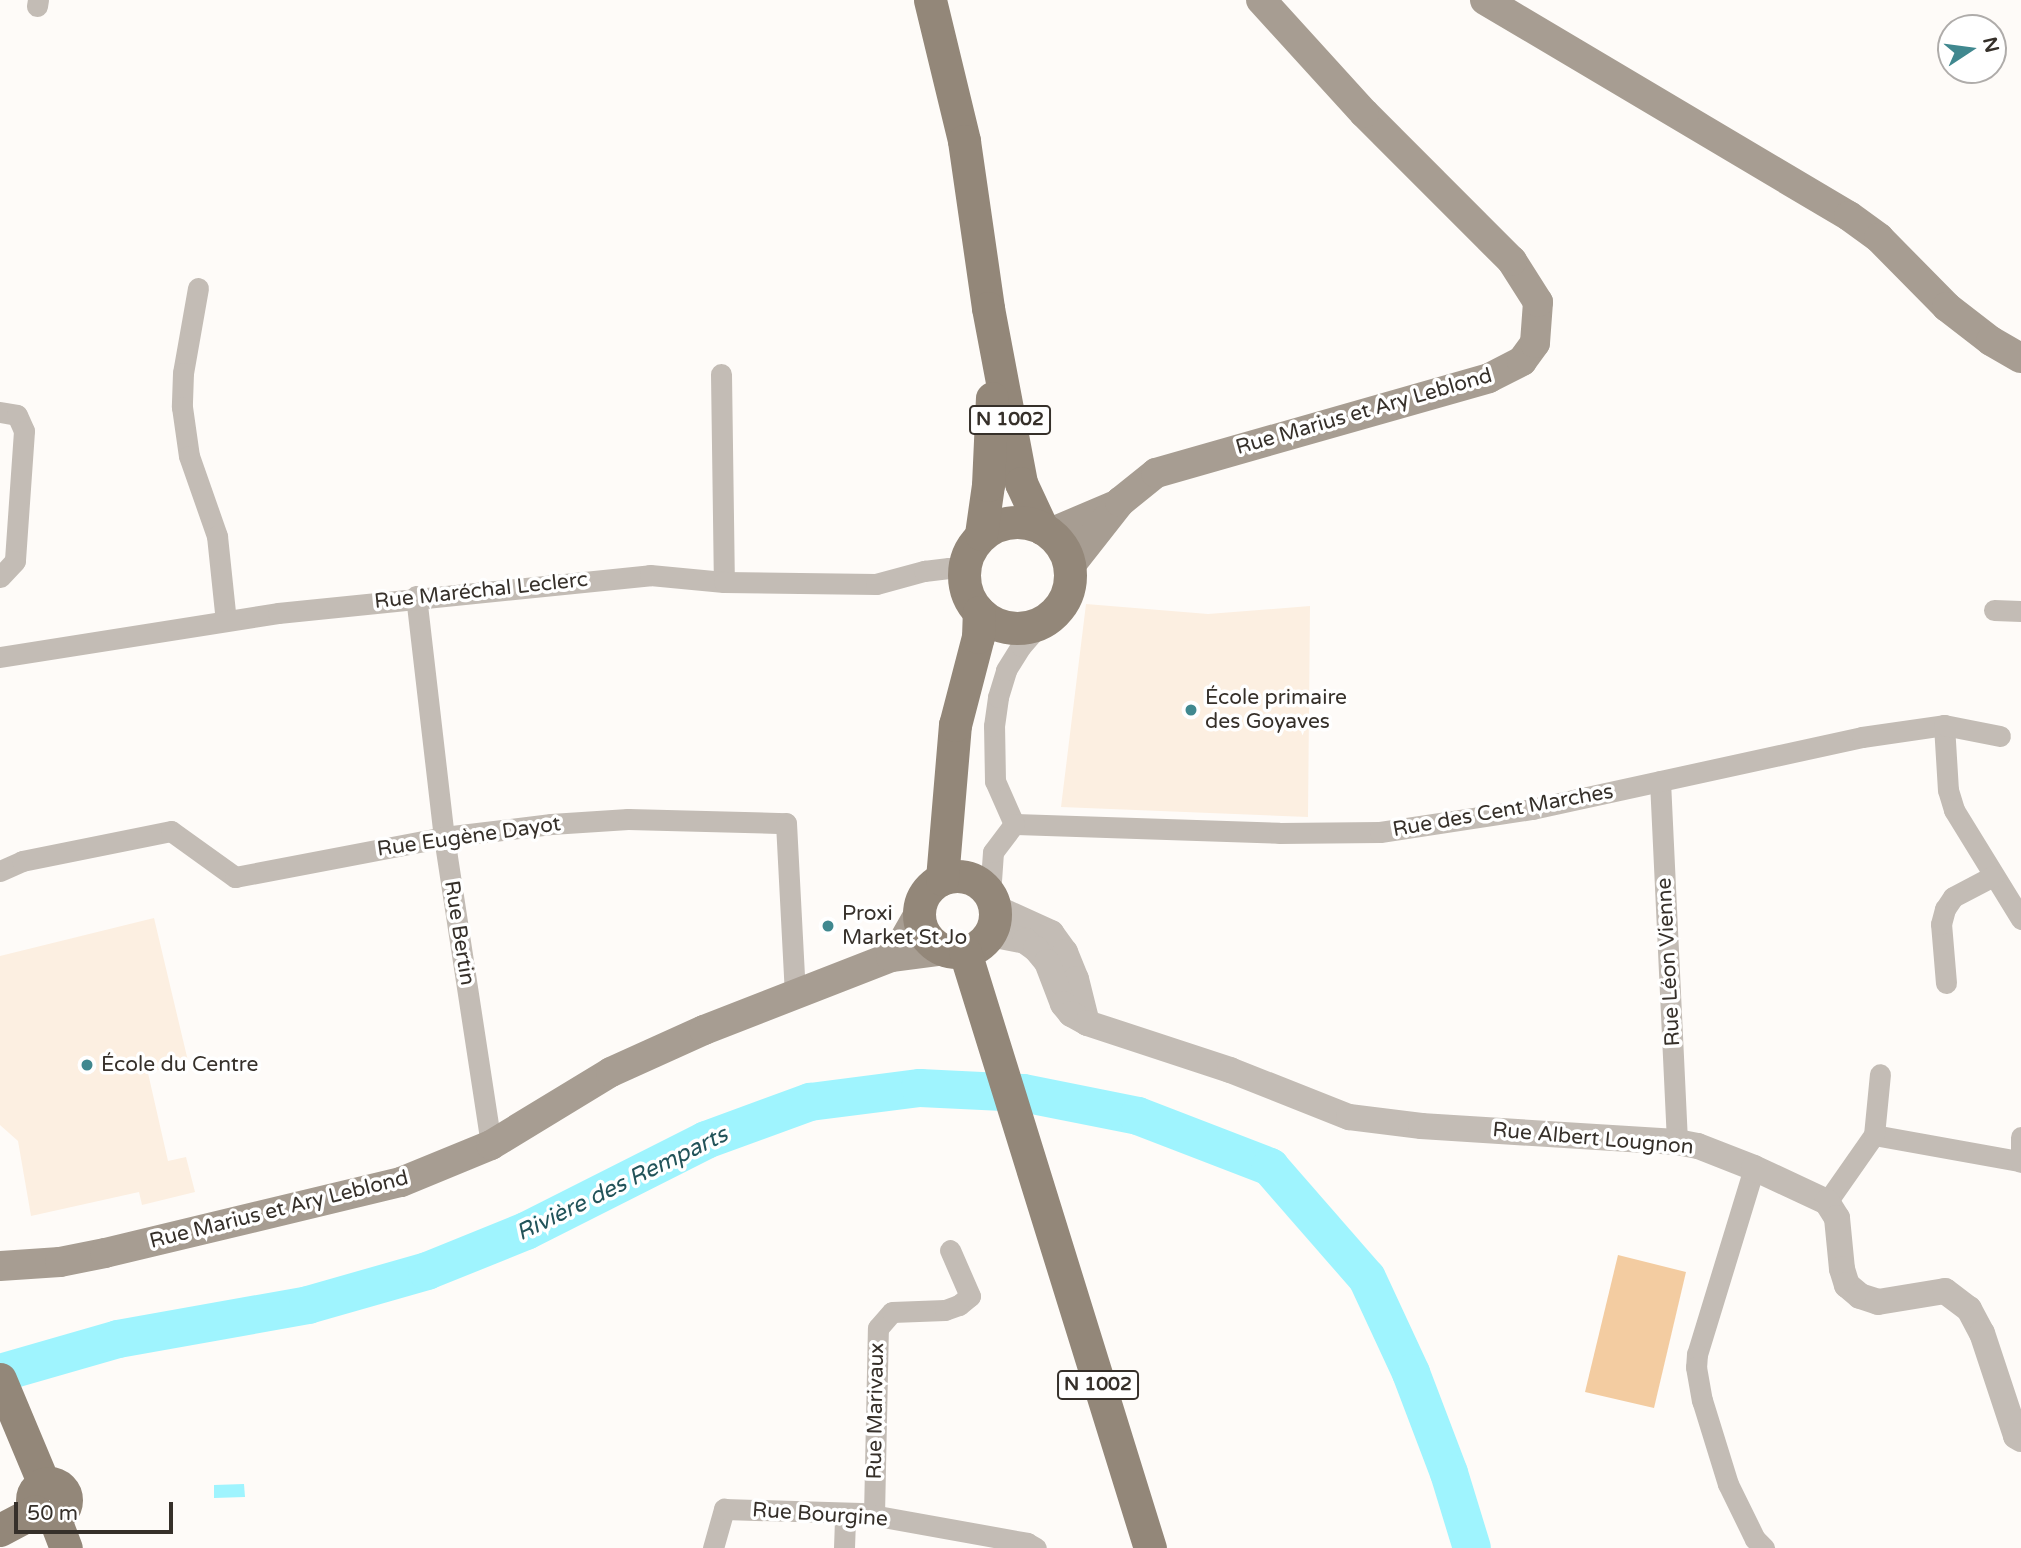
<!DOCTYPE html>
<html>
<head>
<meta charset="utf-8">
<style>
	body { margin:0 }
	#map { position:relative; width:2021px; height:1548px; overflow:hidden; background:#fefbf8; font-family:"Varela Round",sans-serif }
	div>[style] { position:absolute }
	.built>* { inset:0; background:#fcefe1 }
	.green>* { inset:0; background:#f3cca1 }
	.water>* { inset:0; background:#9ff4fe }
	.river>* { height:38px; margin:-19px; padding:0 19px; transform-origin:19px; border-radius:19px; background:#9ff4fe }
	.minor>* { height:21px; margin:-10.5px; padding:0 10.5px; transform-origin:10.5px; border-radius:10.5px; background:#c3bcb5 }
	.tertiary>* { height:26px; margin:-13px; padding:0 13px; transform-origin:13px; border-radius:13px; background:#c3bcb5 }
	.secondary>* { height:30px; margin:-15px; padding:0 15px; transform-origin:15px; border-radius:15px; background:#a79d92 }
	.primary>* { height:33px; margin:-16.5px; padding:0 16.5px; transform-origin:16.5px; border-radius:16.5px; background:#938779 }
	.primary>.ring { margin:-16.5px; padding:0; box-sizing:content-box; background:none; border:33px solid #938779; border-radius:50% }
	.dots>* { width:19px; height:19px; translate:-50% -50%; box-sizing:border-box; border:4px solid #fff; border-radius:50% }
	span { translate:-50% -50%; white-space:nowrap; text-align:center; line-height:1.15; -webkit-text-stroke:7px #fff; paint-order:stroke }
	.shield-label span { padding:2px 5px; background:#fff; border:2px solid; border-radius:5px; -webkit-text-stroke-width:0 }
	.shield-label { font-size:19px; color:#36302a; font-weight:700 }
	.street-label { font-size:21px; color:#36302a }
	.poi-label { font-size:21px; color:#36302a }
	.left { translate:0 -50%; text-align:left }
	.water-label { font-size:23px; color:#225359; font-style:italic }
	.north { position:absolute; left:1937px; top:14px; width:70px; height:70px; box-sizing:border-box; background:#fff; border:2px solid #afacaa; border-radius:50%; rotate:77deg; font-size:19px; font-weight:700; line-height:28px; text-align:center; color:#36302a }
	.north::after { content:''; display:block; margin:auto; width:24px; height:32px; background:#40888f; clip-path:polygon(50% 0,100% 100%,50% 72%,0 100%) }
	.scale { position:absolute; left:14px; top:1502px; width:159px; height:32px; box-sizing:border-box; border:4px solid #36302a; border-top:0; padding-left:9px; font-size:21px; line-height:24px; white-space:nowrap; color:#36302a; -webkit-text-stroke:5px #fff; paint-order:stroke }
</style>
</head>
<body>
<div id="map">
	<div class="built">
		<div style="clip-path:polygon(1086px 604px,1208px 614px,1310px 606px,1308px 817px,1061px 807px)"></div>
		<div style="clip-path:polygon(154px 918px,188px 1061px,148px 1073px,168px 1161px,186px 1157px,195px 1192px,142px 1205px,139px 1192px,31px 1216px,18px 1141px,0 1125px,0 956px)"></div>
	</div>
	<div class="green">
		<div style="clip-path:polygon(1618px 1255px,1686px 1272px,1654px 1408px,1585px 1392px)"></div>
	</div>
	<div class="water">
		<div style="clip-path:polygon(244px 1484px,245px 1497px,214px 1498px,214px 1485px)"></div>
	</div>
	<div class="river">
		<div style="left:0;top:1373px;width:123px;rotate:-16.1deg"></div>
		<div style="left:118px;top:1339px;width:193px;rotate:-10.1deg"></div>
		<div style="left:308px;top:1305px;width:124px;rotate:-15.9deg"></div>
		<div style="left:427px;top:1271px;width:107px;rotate:-22deg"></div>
		<div style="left:526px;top:1231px;width:202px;rotate:-26.8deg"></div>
		<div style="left:706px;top:1140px;width:111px;rotate:-20.1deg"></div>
		<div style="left:810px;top:1102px;width:111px;rotate:-7.3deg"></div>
		<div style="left:920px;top:1088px;width:103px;rotate:2.8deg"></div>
		<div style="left:1023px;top:1093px;width:117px;rotate:11.3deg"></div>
		<div style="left:1138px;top:1116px;width:142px;rotate:21.1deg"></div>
		<div style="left:1270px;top:1167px;width:147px;rotate:48.9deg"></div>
		<div style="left:1367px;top:1278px;width:105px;rotate:65.1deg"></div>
		<div style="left:1411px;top:1373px;width:107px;rotate:69.2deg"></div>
		<div style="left:1449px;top:1473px;width:78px;rotate:73deg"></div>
	</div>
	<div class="minor">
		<div style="left:37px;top:6px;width:6px;rotate:-81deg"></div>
		<div style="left:198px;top:288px;width:86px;rotate:100deg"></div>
		<div style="left:183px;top:373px;width:34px;rotate:92deg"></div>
		<div style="left:182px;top:407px;width:49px;rotate:81.9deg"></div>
		<div style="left:189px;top:456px;width:85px;rotate:70.7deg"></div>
		<div style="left:217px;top:536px;width:85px;rotate:84deg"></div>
		<div style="left:721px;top:374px;width:208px;rotate:89.2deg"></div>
		<div style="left:0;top:412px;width:17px;rotate:10deg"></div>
		<div style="left:17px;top:415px;width:17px;rotate:66deg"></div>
		<div style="left:24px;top:431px;width:130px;rotate:94deg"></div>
		<div style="left:15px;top:561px;width:22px;rotate:133deg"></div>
		<div style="left:416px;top:596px;width:243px;rotate:83.4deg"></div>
		<div style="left:444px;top:837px;width:312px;rotate:81.3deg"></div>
		<div style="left:1994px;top:610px;width:27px;rotate:2deg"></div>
		<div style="left:0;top:657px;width:281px;rotate:-9deg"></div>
		<div style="left:278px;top:613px;width:374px;rotate:-5.8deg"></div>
		<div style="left:650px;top:575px;width:74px;rotate:5.4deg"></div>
		<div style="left:724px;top:582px;width:152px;rotate:0.8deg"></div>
		<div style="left:876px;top:584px;width:50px;rotate:-15.2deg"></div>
		<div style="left:924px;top:571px;width:25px;rotate:-7deg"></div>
		<div style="left:949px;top:568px;width:15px;rotate:11deg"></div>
		<div style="left:1944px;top:725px;width:65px;rotate:86.5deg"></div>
		<div style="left:1948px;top:790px;width:21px;rotate:73deg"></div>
		<div style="left:1954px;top:810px;width:128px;rotate:58.4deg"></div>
		<div style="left:1660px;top:781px;width:361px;rotate:87.3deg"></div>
		<div style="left:1014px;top:824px;width:265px;rotate:1.9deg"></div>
		<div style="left:1279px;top:833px;width:101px;rotate:-0.6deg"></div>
		<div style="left:1380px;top:832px;width:154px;rotate:-8.6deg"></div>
		<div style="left:1532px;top:809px;width:338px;rotate:-12.3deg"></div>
		<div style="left:1862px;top:737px;width:83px;rotate:-8.3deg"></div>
		<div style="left:1944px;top:725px;width:57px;rotate:11.1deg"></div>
		<div style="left:1014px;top:824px;width:47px;rotate:-113.8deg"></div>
		<div style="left:995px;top:781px;width:55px;rotate:-91deg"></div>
		<div style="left:994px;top:726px;width:29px;rotate:-82deg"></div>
		<div style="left:998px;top:697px;width:28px;rotate:-73deg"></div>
		<div style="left:1006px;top:670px;width:28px;rotate:-58deg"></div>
		<div style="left:1021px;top:646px;width:32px;rotate:-49deg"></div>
		<div style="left:0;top:871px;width:24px;rotate:-24deg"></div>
		<div style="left:22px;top:861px;width:152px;rotate:-11.4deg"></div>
		<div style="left:171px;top:831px;width:79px;rotate:35.7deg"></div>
		<div style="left:235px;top:877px;width:213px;rotate:-10.8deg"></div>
		<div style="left:444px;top:837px;width:108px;rotate:-6.9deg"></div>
		<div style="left:551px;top:824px;width:77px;rotate:-3.7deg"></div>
		<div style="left:628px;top:819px;width:158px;rotate:1.5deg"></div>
		<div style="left:786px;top:823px;width:174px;rotate:87deg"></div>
		<div style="left:990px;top:895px;width:43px;rotate:-86deg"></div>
		<div style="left:993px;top:852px;width:35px;rotate:-53deg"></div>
		<div style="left:1946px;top:983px;width:59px;rotate:-94.8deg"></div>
		<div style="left:1941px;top:924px;width:16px;rotate:-75deg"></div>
		<div style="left:1945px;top:909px;width:14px;rotate:-56deg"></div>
		<div style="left:1953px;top:897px;width:45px;rotate:-27.7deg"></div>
		<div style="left:1874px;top:1135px;width:147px;rotate:10.2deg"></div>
		<div style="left:2021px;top:1137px;width:25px;rotate:90deg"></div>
		<div style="left:1754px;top:1168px;width:195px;rotate:107deg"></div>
		<div style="left:1697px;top:1354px;width:13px;rotate:94deg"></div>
		<div style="left:1696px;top:1367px;width:34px;rotate:80deg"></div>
		<div style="left:1702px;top:1400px;width:88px;rotate:72.8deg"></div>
		<div style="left:1728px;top:1484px;width:61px;rotate:63.9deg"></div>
		<div style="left:1755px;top:1539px;width:13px;rotate:45deg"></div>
		<div style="left:1827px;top:1202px;width:82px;rotate:-55deg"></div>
		<div style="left:1874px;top:1135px;width:61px;rotate:-84.4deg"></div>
		<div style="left:874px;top:1515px;width:187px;rotate:-88.8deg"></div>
		<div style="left:878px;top:1328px;width:21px;rotate:-49deg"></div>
		<div style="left:892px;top:1312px;width:53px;rotate:-2.2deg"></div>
		<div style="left:945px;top:1310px;width:15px;rotate:-20deg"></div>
		<div style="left:959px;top:1305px;width:14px;rotate:-39deg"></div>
		<div style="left:970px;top:1296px;width:50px;rotate:-113.5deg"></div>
		<div style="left:713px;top:1548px;width:41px;rotate:-74.2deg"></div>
		<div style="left:724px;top:1509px;width:137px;rotate:1.7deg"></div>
		<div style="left:861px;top:1513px;width:169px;rotate:10.2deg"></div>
		<div style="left:1027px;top:1543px;width:10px;rotate:29deg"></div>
		<div style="left:844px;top:1548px;width:35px;rotate:-88deg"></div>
	</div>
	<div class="tertiary">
		<div style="left:994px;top:907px;width:63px;rotate:24.5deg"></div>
		<div style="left:1051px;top:933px;width:24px;rotate:54deg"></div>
		<div style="left:1065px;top:952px;width:29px;rotate:68deg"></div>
		<div style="left:1076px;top:979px;width:45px;rotate:76deg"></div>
		<div style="left:990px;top:934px;width:36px;rotate:11deg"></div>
		<div style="left:1025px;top:941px;width:14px;rotate:36deg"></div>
		<div style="left:1036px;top:949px;width:17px;rotate:50deg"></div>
		<div style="left:1047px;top:962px;width:45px;rotate:69.1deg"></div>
		<div style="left:1063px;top:1004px;width:13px;rotate:51deg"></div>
		<div style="left:1071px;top:1014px;width:18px;rotate:29deg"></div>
		<div style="left:1087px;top:1023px;width:151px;rotate:18.2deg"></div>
		<div style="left:1230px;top:1070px;width:128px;rotate:21.6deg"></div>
		<div style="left:1349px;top:1117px;width:73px;rotate:7.1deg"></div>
		<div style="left:1421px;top:1126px;width:256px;rotate:3.6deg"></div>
		<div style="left:1677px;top:1142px;width:21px;rotate:11deg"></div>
		<div style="left:1698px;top:1146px;width:60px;rotate:21.4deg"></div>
		<div style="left:1754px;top:1168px;width:81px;rotate:25deg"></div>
		<div style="left:1827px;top:1202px;width:19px;rotate:58deg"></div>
		<div style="left:1837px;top:1218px;width:51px;rotate:84.4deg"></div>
		<div style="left:1842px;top:1269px;width:17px;rotate:73deg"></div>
		<div style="left:1847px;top:1285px;width:17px;rotate:40deg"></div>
		<div style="left:1860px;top:1296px;width:19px;rotate:18deg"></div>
		<div style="left:1878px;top:1302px;width:68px;rotate:-9.3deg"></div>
		<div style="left:1945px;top:1291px;width:30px;rotate:37deg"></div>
		<div style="left:1969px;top:1309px;width:27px;rotate:62deg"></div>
		<div style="left:1982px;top:1333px;width:108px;rotate:71.7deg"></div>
		<div style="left:2016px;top:1436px;width:6px;rotate:31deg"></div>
	</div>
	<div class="secondary">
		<div style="left:1485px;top:0;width:423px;rotate:30.7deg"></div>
		<div style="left:1849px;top:216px;width:37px;rotate:36deg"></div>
		<div style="left:1879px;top:238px;width:97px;rotate:45.4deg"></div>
		<div style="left:1947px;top:307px;width:56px;rotate:37.7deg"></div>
		<div style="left:1991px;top:341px;width:34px;rotate:30deg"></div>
		<div style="left:1050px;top:533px;width:69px;rotate:-22.9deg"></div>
		<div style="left:1069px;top:567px;width:83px;rotate:-51.9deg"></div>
		<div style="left:1120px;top:502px;width:46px;rotate:-38.9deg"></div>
		<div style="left:1156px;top:473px;width:346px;rotate:-15.9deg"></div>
		<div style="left:1489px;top:378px;width:37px;rotate:-27deg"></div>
		<div style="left:1522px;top:361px;width:22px;rotate:-54deg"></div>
		<div style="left:1535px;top:343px;width:41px;rotate:-85.8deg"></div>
		<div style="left:1538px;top:302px;width:49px;rotate:-122.4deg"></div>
		<div style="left:1512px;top:261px;width:209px;rotate:-135deg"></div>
		<div style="left:1364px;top:113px;width:153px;rotate:-132.3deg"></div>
		<div style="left:895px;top:956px;width:48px;rotate:-60.3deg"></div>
		<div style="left:0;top:1266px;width:60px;rotate:-3.8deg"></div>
		<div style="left:60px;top:1262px;width:46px;rotate:-11.3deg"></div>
		<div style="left:105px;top:1253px;width:304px;rotate:-13.5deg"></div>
		<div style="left:401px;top:1182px;width:97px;rotate:-22.3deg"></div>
		<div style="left:491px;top:1145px;width:140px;rotate:-31.3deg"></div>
		<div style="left:611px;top:1072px;width:102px;rotate:-24.3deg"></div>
		<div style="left:704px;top:1030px;width:201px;rotate:-21.3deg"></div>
		<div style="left:891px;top:957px;width:54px;rotate:-7.4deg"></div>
	</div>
	<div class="primary">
		<div style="left:930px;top:0;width:145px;rotate:76.4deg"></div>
		<div style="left:964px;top:141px;width:169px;rotate:81.8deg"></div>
		<div style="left:988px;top:308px;width:178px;rotate:79.3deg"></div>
		<div style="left:1021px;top:483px;width:50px;rotate:65deg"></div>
		<div class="ring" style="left:964px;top:522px;width:73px;height:73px"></div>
		<div style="left:981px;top:534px;width:49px;rotate:-81.9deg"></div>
		<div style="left:988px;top:485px;width:87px;rotate:-87.4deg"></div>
		<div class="ring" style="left:919px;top:876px;width:43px;height:43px"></div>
		<div style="left:942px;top:879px;width:155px;rotate:-85.2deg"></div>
		<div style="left:955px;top:725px;width:91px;rotate:-75.4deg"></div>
		<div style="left:978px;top:637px;width:25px;rotate:-88deg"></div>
		<div style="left:965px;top:952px;width:624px;rotate:72.76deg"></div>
		<div style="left:0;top:1379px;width:114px;rotate:67.3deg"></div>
		<div class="ring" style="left:32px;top:1483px;width:1px;height:1px"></div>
		<div style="left:54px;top:1517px;width:33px;rotate:69deg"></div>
		<div style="left:0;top:1530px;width:40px;rotate:-28deg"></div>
	</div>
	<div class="dots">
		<div style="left:1191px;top:710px;background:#40888f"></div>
		<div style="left:828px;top:926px;background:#40888f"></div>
		<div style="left:87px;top:1065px;background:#40888f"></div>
	</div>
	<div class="shield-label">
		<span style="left:1010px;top:420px">N 1002</span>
		<span style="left:1098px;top:1385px">N 1002</span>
	</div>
	<div class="street-label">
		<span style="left:1364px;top:412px;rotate:-16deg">Rue Marius et Ary Leblond</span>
		<span style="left:481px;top:591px;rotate:-6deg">Rue Maréchal Leclerc</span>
		<span style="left:1503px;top:811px;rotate:-10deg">Rue des Cent Marches</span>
		<span style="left:469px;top:837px;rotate:-8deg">Rue Eugène Dayot</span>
		<span style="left:459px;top:933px;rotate:81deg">Rue Bertin</span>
		<span style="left:1669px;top:962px;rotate:-93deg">Rue Léon Vienne</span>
		<span style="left:1593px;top:1139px;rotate:5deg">Rue Albert Lougnon</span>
		<span style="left:279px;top:1210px;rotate:-14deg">Rue Marius et Ary Leblond</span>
		<span style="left:876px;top:1411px;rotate:-89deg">Rue Marivaux</span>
		<span style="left:820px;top:1515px;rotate:4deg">Rue Bourgine</span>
	</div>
	<div class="poi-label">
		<span class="left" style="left:1205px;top:710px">École primaire<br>des Goyaves</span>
		<span class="left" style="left:842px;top:926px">Proxi<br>Market St Jo</span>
		<span class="left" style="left:101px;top:1065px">École du Centre</span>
	</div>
	<div class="water-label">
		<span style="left:622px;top:1184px;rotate:-26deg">Rivière des Remparts</span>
	</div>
	<div class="north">N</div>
	<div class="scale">50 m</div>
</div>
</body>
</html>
